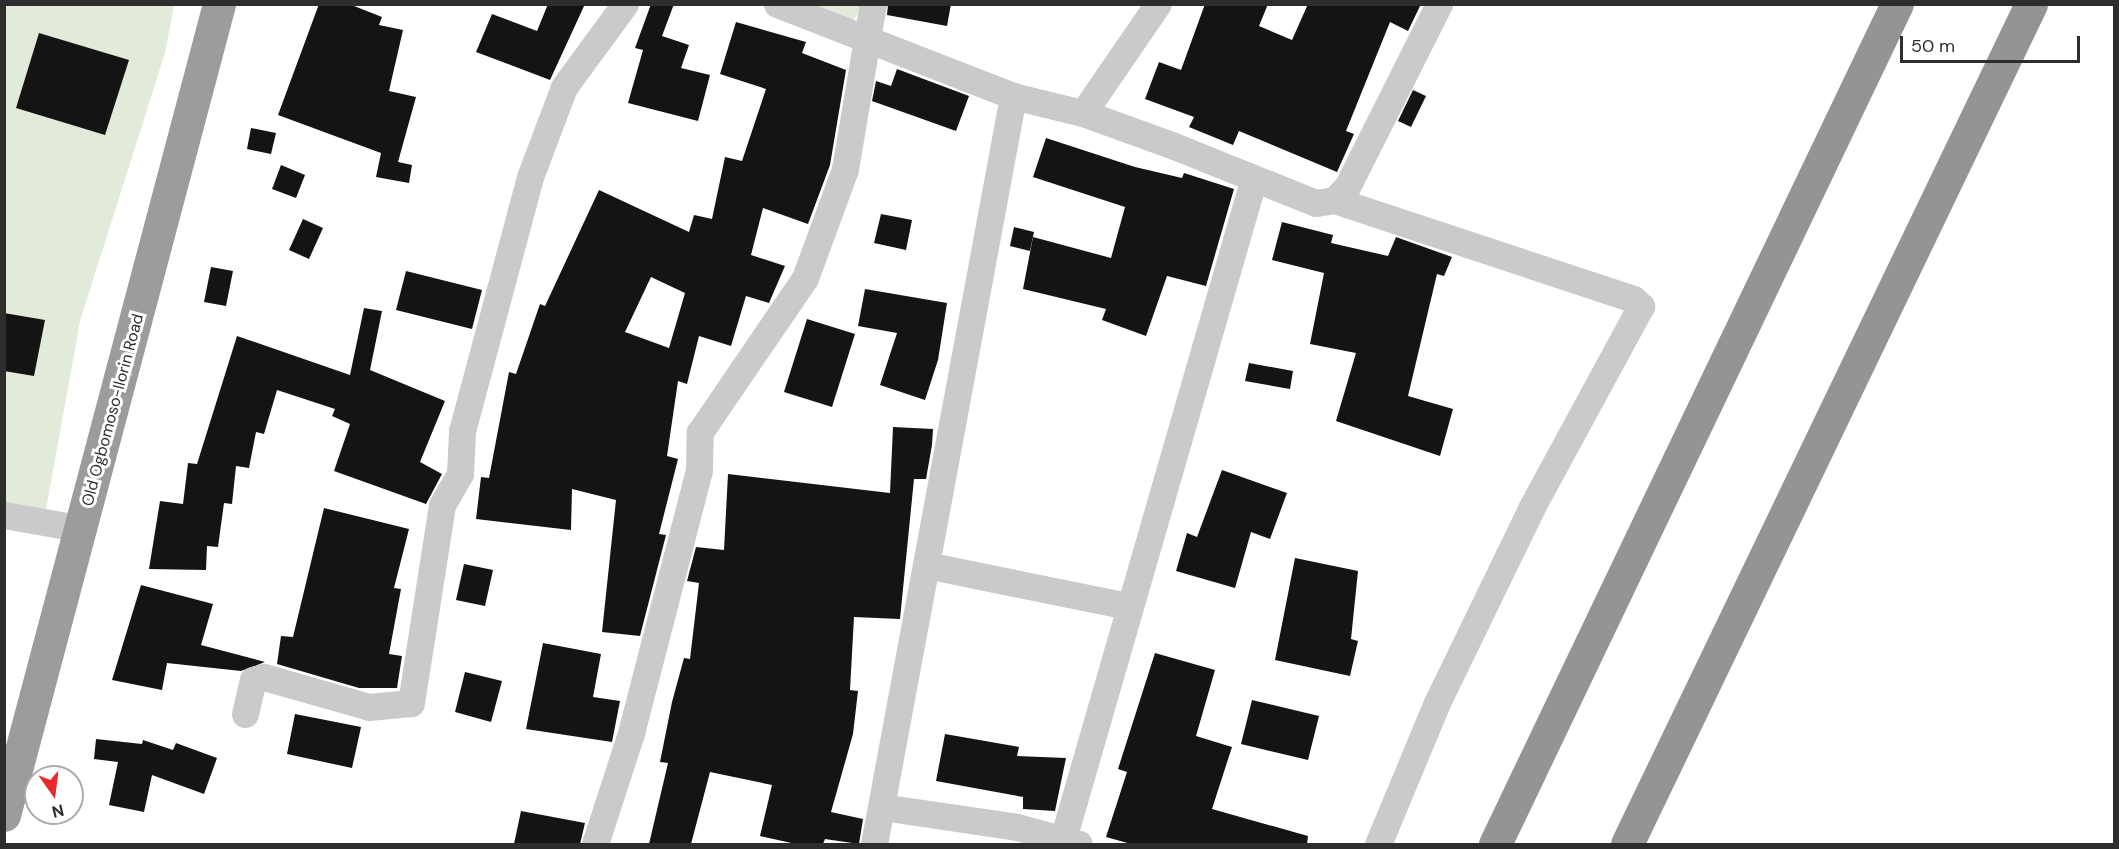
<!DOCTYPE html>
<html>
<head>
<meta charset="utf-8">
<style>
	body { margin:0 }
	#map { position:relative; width:2119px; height:849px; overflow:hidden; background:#fff; font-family:"DM Sans",sans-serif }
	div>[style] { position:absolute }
	.green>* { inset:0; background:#e2ebda }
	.building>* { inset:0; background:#141414 }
	.minor>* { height:27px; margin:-13.5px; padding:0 13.5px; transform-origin:13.5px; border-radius:13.5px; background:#cacaca }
	.trunk>* { height:33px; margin:-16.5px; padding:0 16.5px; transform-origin:16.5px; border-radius:16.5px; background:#9c9c9c }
	.motorway>* { height:33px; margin:-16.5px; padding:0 16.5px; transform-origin:16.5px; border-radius:16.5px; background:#949494 }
	span { translate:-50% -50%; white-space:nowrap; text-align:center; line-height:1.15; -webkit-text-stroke:6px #fff; paint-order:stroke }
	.street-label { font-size:16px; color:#2d2d2d }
	.frame { position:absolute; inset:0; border:6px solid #2d2d2d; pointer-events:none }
	.north { position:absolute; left:24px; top:765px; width:60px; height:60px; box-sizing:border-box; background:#fff; border:2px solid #ababab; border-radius:50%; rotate:166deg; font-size:16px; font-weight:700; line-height:24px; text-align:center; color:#2d2d2d }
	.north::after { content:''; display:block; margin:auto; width:21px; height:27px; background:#ec272d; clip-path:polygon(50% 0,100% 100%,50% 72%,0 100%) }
	.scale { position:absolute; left:1900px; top:36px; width:180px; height:27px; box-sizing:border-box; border:3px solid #2d2d2d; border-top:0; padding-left:8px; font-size:18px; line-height:21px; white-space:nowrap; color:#2d2d2d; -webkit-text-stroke:4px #fff; paint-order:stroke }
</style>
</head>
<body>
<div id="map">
	<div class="green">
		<div style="clip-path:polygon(4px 5px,174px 5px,165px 53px,80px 321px,46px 510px,5px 503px)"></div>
		<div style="clip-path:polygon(814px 5px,866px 5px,853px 20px)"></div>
	</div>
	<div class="building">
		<div style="clip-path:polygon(319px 4px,349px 4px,382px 17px,379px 25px,403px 30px,389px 91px,416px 97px,398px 162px,412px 165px,409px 183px,376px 177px,381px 153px,278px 115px)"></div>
		<div style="clip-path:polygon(548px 4px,585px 4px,550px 80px,476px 52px,492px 14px,537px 31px)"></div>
		<div style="clip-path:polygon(651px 4px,674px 4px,662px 36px,689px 45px,681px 68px,710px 75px,698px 121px,628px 103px,643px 50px,635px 48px)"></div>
		<div style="clip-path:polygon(888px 4px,951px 4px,947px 26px,887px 15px)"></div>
		<div style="clip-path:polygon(1205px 4px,1268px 4px,1259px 26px,1292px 40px,1308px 4px,1421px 4px,1408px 31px,1390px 22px,1346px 131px,1354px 134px,1337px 172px,1239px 131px,1233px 145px,1189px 127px,1194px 117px,1145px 99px,1159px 62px,1181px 70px)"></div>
		<div style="clip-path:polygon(evenodd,736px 22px,806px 42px,802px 53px,846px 70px,830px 165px,808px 224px,763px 208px,751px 255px,785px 266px,769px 303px,746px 296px,731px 346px,699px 336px,687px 384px,678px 381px,667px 456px,678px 459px,659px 534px,666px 535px,640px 636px,602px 632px,616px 500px,572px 489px,571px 530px,476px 519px,481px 477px,489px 478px,509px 372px,516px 374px,540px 304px,545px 306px,599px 190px,689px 232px,694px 215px,712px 219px,725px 157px,742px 161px,766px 89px,720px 74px,736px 22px,651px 277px,685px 293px,669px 348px,625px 332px,651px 277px)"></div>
		<div style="clip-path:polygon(39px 33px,129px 60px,105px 135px,16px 108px)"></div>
		<div style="clip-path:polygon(897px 69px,969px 96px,956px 131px,872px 101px,876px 81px,891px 86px)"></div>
		<div style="clip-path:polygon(1413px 90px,1426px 96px,1411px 127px,1398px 121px)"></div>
		<div style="clip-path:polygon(251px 128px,276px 133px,271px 154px,247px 149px)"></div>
		<div style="clip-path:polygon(1046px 138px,1135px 167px,1182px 178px,1184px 173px,1234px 189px,1206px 286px,1167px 276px,1146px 336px,1102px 320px,1106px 309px,1023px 289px,1033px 237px,1111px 258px,1125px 207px,1033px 177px)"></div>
		<div style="clip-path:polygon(281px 165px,305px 175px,296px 198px,272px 189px)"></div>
		<div style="clip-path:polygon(881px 214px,912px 220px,906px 250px,874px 243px)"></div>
		<div style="clip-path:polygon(303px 219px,323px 228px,309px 259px,289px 250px)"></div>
		<div style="clip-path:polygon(1282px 222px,1333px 235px,1331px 243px,1388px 256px,1396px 237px,1452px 257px,1444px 276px,1437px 274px,1408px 396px,1453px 409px,1440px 456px,1336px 421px,1356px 353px,1310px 344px,1324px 273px,1272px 260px)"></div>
		<div style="clip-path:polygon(1014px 227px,1034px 232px,1030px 251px,1010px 246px)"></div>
		<div style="clip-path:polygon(211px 267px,233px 271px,226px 306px,204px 302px)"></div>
		<div style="clip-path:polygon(406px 271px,482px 290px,472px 329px,396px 310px)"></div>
		<div style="clip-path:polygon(865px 289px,947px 303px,938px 360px,925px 400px,880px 385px,897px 333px,858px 326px)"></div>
		<div style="clip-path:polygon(364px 308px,382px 311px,370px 370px,445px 401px,420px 462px,442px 474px,426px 504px,334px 471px,350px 424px,332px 416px,335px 409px,277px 390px,264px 434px,256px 432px,249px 468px,236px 466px,232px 504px,224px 503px,218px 547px,207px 546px,206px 570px,149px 569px,160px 501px,183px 504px,188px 463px,197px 464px,237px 336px,350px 375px)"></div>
		<div style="clip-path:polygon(4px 313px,45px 320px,34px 376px,4px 371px)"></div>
		<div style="clip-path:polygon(807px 319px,855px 334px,832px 407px,784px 392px)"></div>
		<div style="clip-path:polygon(1249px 363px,1293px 371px,1290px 389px,1245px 381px)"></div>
		<div style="clip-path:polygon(893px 427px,933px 429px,932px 445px,926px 479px,914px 479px,900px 619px,854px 617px,850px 690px,858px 691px,853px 734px,831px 812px,863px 819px,859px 844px,825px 839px,823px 844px,796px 844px,760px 836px,772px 785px,710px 772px,691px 844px,649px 844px,668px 763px,660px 762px,672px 702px,684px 658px,690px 659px,699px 583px,687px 581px,696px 547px,724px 550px,728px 474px,890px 493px)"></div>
		<div style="clip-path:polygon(1222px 470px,1287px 493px,1270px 539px,1251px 532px,1235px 588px,1176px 571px,1187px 533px,1197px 537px)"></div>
		<div style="clip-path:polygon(324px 508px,409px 529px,394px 588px,401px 589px,389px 654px,402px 656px,397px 688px,359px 688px,277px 664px,281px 636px,293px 637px)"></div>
		<div style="clip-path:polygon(1295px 558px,1358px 571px,1351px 639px,1358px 641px,1350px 676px,1275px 660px)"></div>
		<div style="clip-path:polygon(464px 564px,493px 570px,485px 606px,456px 600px)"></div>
		<div style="clip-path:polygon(141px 585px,213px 604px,201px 645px,265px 662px,241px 671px,167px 663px,162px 690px,112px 680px)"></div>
		<div style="clip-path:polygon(543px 643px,601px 654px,593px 697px,620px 701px,612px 742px,526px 729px)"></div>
		<div style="clip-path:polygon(1155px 653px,1215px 670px,1196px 736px,1232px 747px,1212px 809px,1308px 836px,1307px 844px,1131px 844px,1106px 837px,1127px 772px,1118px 769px)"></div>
		<div style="clip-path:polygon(465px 672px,502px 681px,491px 722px,455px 712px)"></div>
		<div style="clip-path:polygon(1252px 700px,1319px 716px,1308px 760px,1241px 744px)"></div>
		<div style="clip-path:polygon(295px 714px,361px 727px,352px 768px,287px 754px)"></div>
		<div style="clip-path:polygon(945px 734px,1019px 747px,1017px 756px,1066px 758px,1055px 811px,1023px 809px,1023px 797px,936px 781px)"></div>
		<div style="clip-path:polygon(96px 739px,142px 744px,143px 740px,173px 750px,176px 743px,217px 758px,204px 794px,152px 775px,144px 812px,109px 805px,118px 762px,94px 759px)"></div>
		<div style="clip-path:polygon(521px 811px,585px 823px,580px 844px,514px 844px)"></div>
	</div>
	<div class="minor">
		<div style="left:777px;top:4px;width:253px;rotate:21.3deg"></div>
		<div style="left:1013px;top:96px;width:72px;rotate:13.7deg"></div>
		<div style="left:1083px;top:113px;width:97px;rotate:19.9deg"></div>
		<div style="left:1174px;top:146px;width:153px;rotate:21.9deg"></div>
		<div style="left:1316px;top:203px;width:18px;rotate:-9deg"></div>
		<div style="left:1334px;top:200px;width:18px;rotate:-45deg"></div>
		<div style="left:1347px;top:187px;width:205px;rotate:-63.3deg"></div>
		<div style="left:1083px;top:113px;width:132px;rotate:-55.5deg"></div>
		<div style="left:1334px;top:200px;width:315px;rotate:18.3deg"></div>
		<div style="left:1633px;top:299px;width:11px;rotate:41deg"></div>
		<div style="left:1641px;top:306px;width:229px;rotate:118.5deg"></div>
		<div style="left:1532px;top:507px;width:220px;rotate:115.9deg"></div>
		<div style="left:1436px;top:705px;width:151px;rotate:112.6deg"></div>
		<div style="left:4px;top:515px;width:80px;rotate:10deg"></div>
		<div style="left:926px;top:565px;width:206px;rotate:11.5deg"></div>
		<div style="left:245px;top:714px;width:35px;rotate:-77deg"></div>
		<div style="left:253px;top:680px;width:11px;rotate:-15deg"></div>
		<div style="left:264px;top:677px;width:109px;rotate:15.9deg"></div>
		<div style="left:369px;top:707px;width:42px;rotate:-5.4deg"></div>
		<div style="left:411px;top:703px;width:200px;rotate:-81.1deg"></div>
		<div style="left:442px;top:505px;width:36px;rotate:-60deg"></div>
		<div style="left:460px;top:474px;width:43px;rotate:-87.3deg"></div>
		<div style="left:462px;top:431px;width:263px;rotate:-75deg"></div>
		<div style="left:530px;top:177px;width:96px;rotate:-69.3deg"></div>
		<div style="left:564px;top:87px;width:103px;rotate:-53.7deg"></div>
		<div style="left:882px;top:807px;width:136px;rotate:8.4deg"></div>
		<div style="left:1017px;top:827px;width:64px;rotate:15.3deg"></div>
		<div style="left:1063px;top:839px;width:685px;rotate:-73.89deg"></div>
		<div style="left:595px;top:844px;width:117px;rotate:-72deg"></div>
		<div style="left:631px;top:733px;width:271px;rotate:-75.5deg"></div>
		<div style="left:699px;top:471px;width:39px;rotate:-89deg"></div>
		<div style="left:700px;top:432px;width:186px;rotate:-55.7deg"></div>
		<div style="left:805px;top:278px;width:116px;rotate:-69.8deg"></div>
		<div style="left:845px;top:169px;width:167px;rotate:-80.4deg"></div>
		<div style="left:874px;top:844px;width:761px;rotate:-79.47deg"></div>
	</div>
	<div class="trunk">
		<div style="left:4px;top:815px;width:839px;rotate:-75.15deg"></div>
	</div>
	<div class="motorway">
		<div style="left:1495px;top:844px;width:931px;rotate:-64.43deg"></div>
		<div style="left:1627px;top:844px;width:932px;rotate:-64.31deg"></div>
	</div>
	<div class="street-label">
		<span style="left:113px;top:410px;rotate:-75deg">Old Ogbomoso-Ilorin Road</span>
	</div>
	<div class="frame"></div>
	<div class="north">N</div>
	<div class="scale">50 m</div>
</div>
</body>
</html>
